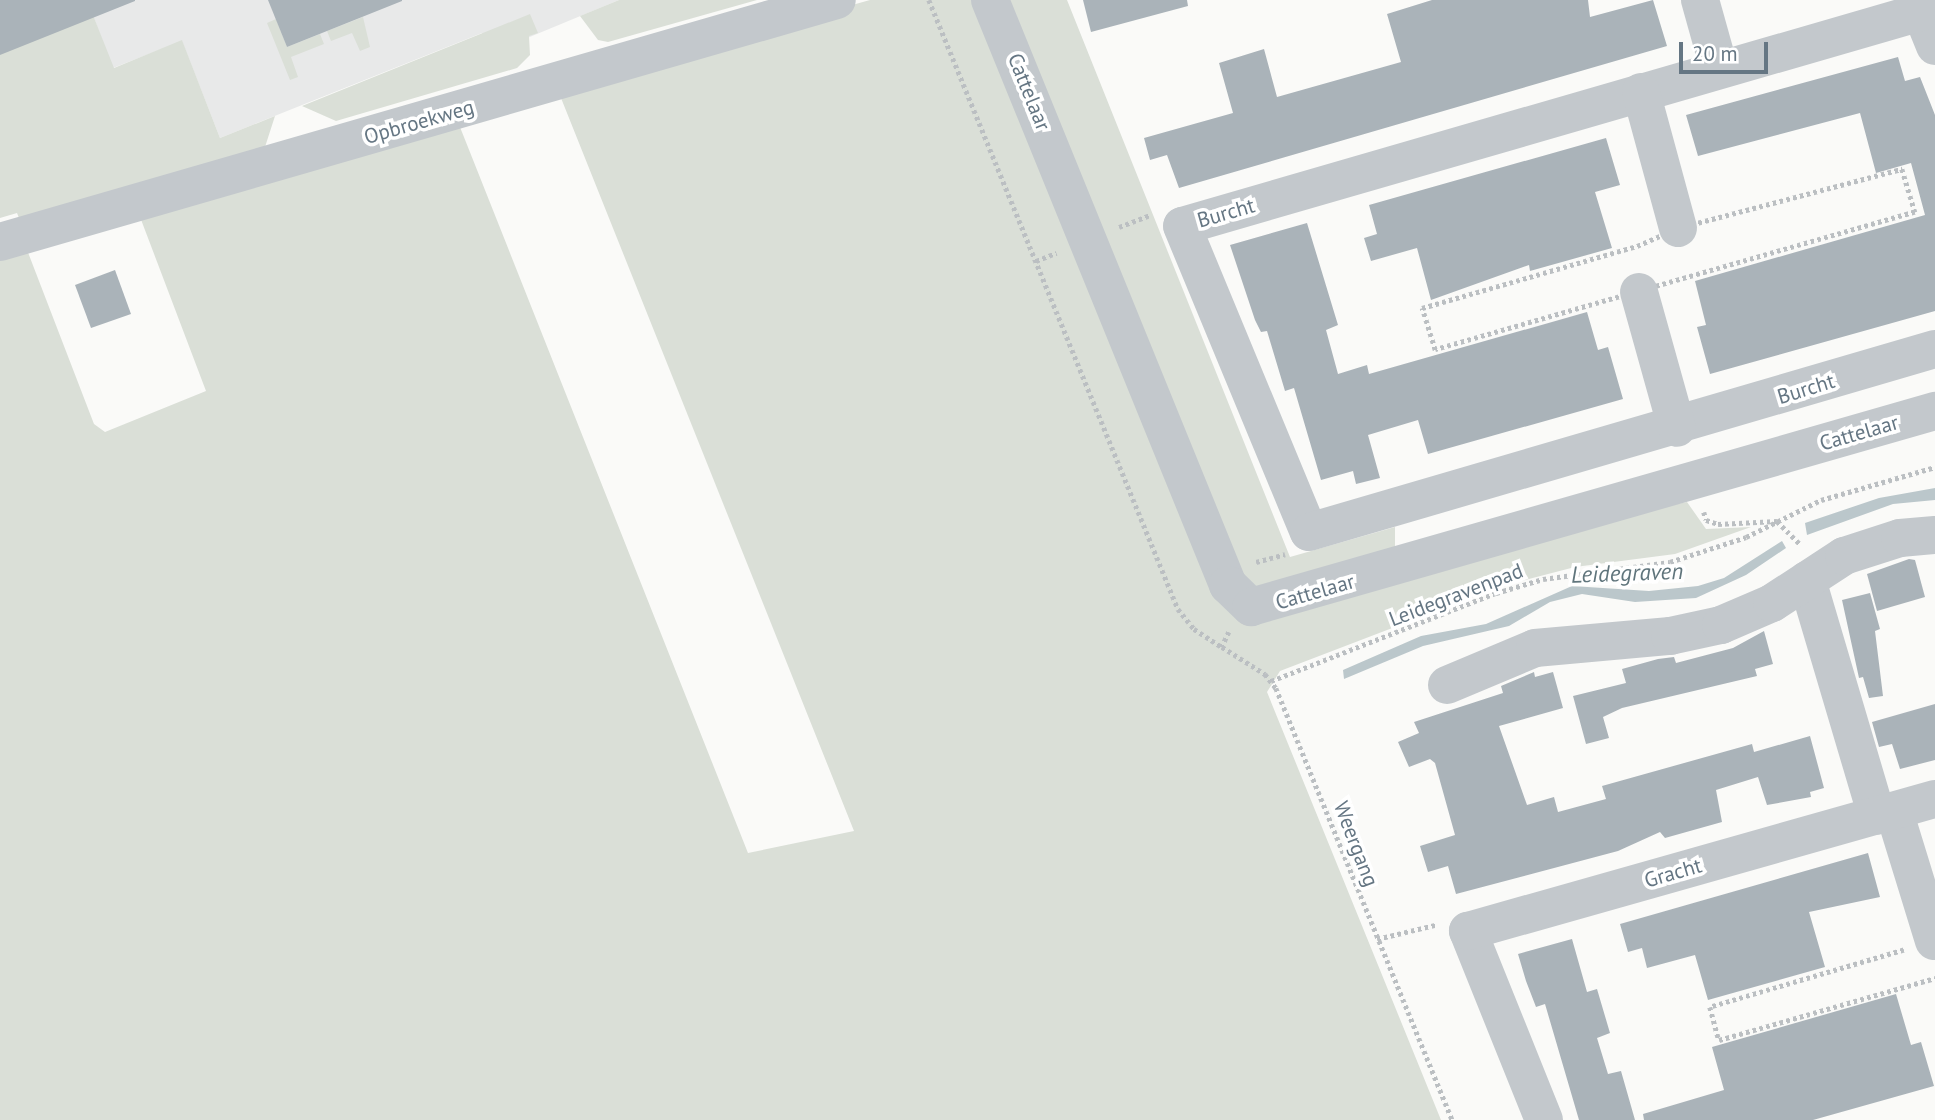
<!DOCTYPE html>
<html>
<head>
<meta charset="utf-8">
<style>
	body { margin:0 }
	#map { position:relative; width:1935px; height:1120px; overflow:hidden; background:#fafaf8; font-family:"PT Sans",sans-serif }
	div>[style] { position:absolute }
	.built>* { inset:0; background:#e8e9e9 }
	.green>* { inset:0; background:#dadfd7 }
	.water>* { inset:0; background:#bbc7cb }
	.building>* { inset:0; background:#aab3b9 }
	.path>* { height:4.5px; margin-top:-2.25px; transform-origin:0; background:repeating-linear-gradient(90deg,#bbbfc2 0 3.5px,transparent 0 7px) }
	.minor>* { height:38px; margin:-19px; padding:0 19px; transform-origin:19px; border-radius:19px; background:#c3c8cc }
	span { translate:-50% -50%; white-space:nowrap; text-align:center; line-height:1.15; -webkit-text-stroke:7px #fff; paint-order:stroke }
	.street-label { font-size:21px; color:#657683 }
	.water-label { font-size:23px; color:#60757c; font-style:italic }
	.scale { position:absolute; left:1679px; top:42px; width:89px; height:32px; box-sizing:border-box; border:4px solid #657683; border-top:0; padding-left:9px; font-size:21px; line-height:24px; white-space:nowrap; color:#657683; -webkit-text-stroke:5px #fff; paint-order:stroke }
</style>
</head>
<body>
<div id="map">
	<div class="built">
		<div style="clip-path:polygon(87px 0,619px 0,491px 53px,482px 33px,220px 138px,182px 41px,113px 68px)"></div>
	</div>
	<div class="green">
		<div style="clip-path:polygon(0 0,87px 0,114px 68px,182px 40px,220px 138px,275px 116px,265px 147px,23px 228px,17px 213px,0 218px)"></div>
		<div style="clip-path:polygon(619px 0,757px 0,608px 42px,598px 40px,580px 16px)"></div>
		<div style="clip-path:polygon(870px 0,975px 0,1221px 597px,1687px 502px,1706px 529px,1751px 527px,1675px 554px,1575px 567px,1502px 586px,1280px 671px,1267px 692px,1441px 1120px,0 1120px,0 249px,24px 242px,94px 424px,105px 432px,206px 391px,137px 209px,456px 117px,748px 853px,854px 831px,557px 88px)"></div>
		<div style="clip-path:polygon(1007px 0,1067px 0,1290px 557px,1395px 527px,1395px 549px,1257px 587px,1240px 572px)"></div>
		<div style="clip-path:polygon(530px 14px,538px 33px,529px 36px,530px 55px,517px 68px,336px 121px,302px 106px)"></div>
		<div style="clip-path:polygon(363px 17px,370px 47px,360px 51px,352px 33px,331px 41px,327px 31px)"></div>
		<div style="clip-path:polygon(276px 19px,287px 47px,320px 34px,324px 44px,291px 57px,298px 77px,290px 80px,267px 23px)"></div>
	</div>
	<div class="water">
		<div style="clip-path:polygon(1935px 488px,1935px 500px,1893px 504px,1807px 535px,1805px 523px,1879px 498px)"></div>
		<div style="clip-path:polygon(1782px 541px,1786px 548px,1746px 575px,1696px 598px,1635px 602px,1582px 594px,1550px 602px,1509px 626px,1423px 646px,1344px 679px,1343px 670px,1421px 636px,1486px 624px,1572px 586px,1649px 591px,1698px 586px,1724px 578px)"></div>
	</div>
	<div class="building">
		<div style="clip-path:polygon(0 0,135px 0,135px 1px,0 55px)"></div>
		<div style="clip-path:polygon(268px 0,402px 0,402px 1px,287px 47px)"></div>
		<div style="clip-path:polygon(1083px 0,1187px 0,1188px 6px,1091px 32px)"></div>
		<div style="clip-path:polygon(1432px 0,1588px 0,1590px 17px,1653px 0,1667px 46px,1179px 188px,1167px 155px,1150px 160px,1144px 138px,1233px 113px,1219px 63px,1264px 49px,1277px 97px,1394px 64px,1401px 62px,1387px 14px)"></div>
		<div style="clip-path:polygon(1898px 57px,1905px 81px,1920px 77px,1935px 115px,1935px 311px,1710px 374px,1697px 327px,1706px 325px,1695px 281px,1925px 215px,1911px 163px,1876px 173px,1860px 113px,1698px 156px,1686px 115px)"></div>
		<div style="clip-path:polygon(1606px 138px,1620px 185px,1595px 192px,1612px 248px,1530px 271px,1529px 265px,1431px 300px,1417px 248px,1371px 261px,1364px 238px,1377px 234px,1369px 205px)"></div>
		<div style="clip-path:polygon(1307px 223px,1338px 325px,1326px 330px,1338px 374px,1367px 365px,1369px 374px,1587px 312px,1598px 350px,1608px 347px,1623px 399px,1428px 454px,1418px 420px,1368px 435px,1380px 478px,1356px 484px,1353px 471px,1321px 480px,1294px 388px,1285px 391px,1267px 331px,1261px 332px,1255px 320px,1230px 245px)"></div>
		<div style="clip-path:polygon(115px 270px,131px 314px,91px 328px,75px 285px)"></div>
		<div style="clip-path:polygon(1909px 559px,1915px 560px,1925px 597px,1877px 611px,1867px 574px)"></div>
		<div style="clip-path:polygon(1870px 593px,1880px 629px,1875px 631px,1883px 696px,1869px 698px,1863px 677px,1859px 678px,1842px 600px)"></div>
		<div style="clip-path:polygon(1764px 631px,1773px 664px,1755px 669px,1757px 676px,1622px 708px,1603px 717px,1609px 738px,1586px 744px,1573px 696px,1626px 683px,1622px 669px,1658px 659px,1674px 657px,1676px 663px,1733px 648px)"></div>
		<div style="clip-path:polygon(1534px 672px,1535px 677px,1553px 672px,1563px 708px,1499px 726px,1527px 805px,1554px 797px,1558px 812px,1606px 799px,1602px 786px,1752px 744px,1754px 752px,1810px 736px,1824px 788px,1810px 792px,1811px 797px,1767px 805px,1758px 777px,1716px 790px,1722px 822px,1665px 838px,1660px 832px,1618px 851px,1456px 894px,1448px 866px,1428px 872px,1420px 846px,1455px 835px,1435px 763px,1430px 759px,1409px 767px,1398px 742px,1419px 733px,1414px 722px,1503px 693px,1501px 686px)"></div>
		<div style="clip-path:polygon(1935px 704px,1935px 760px,1900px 769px,1892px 744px,1879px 747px,1872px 722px)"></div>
		<div style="clip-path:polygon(1868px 853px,1880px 897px,1809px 912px,1825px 967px,1708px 1000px,1695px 955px,1647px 968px,1642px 948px,1628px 952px,1620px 924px)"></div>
		<div style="clip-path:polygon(1572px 939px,1587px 992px,1597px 989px,1610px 1033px,1597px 1038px,1608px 1074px,1621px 1071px,1635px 1120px,1579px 1120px,1545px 1004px,1536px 1007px,1526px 981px,1518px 954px)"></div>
		<div style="clip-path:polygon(1896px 994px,1911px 1045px,1921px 1042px,1934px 1086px,1813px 1120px,1644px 1120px,1643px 1114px,1724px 1090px,1712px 1047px)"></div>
	</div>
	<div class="path">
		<div style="left:929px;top:0;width:658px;rotate:67.76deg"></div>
		<div style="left:1178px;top:609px;width:26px;rotate:51deg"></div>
		<div style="left:1194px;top:629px;width:33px;rotate:33deg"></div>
		<div style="left:1902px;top:169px;width:45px;rotate:73.2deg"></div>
		<div style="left:1915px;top:212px;width:499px;rotate:164deg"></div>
		<div style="left:1435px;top:350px;width:44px;rotate:-107.2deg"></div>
		<div style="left:1422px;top:308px;width:224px;rotate:-16.1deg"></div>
		<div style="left:1637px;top:246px;width:45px;rotate:-23.7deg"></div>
		<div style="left:1678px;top:228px;width:232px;rotate:-14.8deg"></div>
		<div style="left:1119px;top:227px;width:33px;rotate:-21deg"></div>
		<div style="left:1036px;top:261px;width:22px;rotate:-22deg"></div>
		<div style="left:1704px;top:512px;width:8px;rotate:76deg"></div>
		<div style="left:1706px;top:520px;width:13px;rotate:18deg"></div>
		<div style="left:1718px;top:524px;width:59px;rotate:-2.9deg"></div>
		<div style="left:1777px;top:521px;width:33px;rotate:45deg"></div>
		<div style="left:1256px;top:562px;width:30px;rotate:-15deg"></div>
		<div style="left:1229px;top:632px;width:17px;rotate:115deg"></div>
		<div style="left:1222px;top:647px;width:51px;rotate:32.1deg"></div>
		<div style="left:1265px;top:674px;width:18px;rotate:52deg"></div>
		<div style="left:1276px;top:688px;width:466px;rotate:67.8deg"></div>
		<div style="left:1271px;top:681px;width:242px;rotate:-21.4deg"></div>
		<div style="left:1496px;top:593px;width:49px;rotate:-16.6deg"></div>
		<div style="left:1543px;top:579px;width:128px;rotate:-7.6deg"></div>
		<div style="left:1670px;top:562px;width:80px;rotate:-18.2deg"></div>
		<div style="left:1746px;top:537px;width:84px;rotate:-26.3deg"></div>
		<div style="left:1821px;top:500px;width:119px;rotate:-16.1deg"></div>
		<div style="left:1377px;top:939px;width:60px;rotate:-13.6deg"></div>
		<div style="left:1904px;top:950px;width:202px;rotate:163.6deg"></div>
		<div style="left:1710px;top:1007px;width:34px;rotate:75deg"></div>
		<div style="left:1719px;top:1040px;width:225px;rotate:-16deg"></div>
	</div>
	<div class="minor">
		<div style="left:990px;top:0;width:632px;rotate:67.86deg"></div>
		<div style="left:1228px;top:585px;width:32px;rotate:44deg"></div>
		<div style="left:1251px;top:607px;width:712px;rotate:-15.99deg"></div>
		<div style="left:1700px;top:0;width:71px;rotate:74.4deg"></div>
		<div style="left:1935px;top:46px;width:37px;rotate:-112deg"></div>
		<div style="left:1921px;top:12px;width:769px;rotate:163.85deg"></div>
		<div style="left:1182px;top:226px;width:331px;rotate:67.5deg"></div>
		<div style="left:1309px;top:532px;width:652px;rotate:-16.3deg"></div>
		<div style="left:1641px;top:92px;width:141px;rotate:74.8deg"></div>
		<div style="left:0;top:242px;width:871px;rotate:-16.13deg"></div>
		<div style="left:1639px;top:292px;width:141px;rotate:74.4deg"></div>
		<div style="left:1807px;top:580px;width:246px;rotate:73.5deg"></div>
		<div style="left:1447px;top:685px;width:95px;rotate:-22.8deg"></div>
		<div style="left:1535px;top:648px;width:136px;rotate:-5.1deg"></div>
		<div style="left:1670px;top:636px;width:52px;rotate:-12.2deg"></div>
		<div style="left:1721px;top:625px;width:56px;rotate:-23.3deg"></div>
		<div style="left:1772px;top:603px;width:86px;rotate:-33.1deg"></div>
		<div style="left:1844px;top:556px;width:59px;rotate:-17.8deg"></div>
		<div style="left:1900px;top:538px;width:35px;rotate:-5deg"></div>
		<div style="left:1894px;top:811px;width:136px;rotate:72.9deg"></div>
		<div style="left:1544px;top:1120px;width:204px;rotate:-111.9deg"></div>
		<div style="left:1468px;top:931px;width:485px;rotate:-15.8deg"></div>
	</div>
	<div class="street-label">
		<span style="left:1029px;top:92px;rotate:68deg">Cattelaar</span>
		<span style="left:419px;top:122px;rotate:-16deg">Opbroekweg</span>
		<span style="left:1226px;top:213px;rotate:-16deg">Burcht</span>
		<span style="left:1806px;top:389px;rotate:-17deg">Burcht</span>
		<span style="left:1859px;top:433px;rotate:-16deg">Cattelaar</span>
		<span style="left:1315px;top:592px;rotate:-16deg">Cattelaar</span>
		<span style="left:1456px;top:595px;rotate:-21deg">Leidegravenpad</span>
		<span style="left:1356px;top:844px;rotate:69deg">Weergang</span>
		<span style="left:1673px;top:873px;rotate:-16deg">Gracht</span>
	</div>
	<div class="water-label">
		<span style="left:1627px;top:573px;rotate:-2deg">Leidegraven</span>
	</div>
	<div class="scale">20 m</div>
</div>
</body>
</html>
